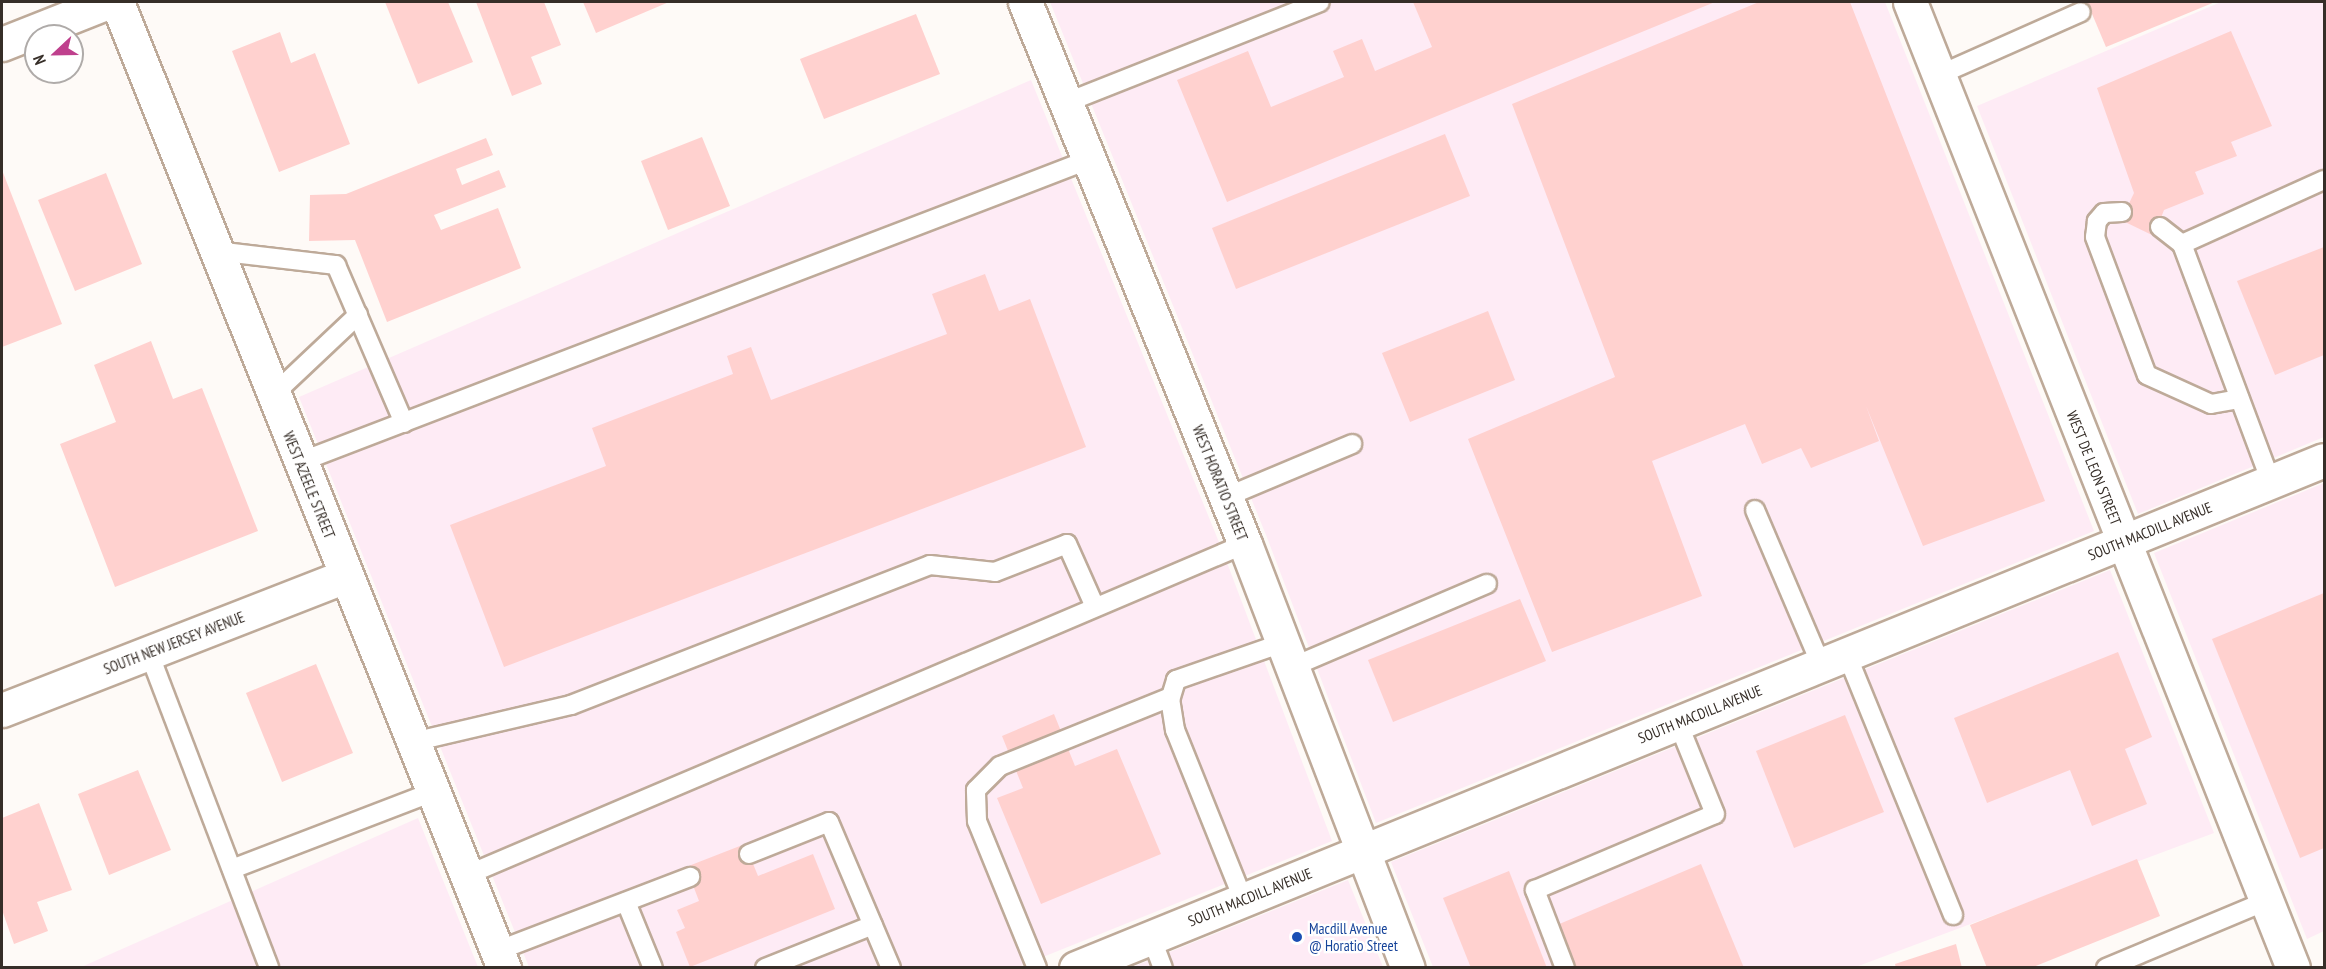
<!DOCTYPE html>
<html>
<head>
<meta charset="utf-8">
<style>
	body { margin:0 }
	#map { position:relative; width:2326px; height:969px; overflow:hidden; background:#fefaf7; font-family:"PT Sans Narrow",sans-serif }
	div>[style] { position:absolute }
	.commercial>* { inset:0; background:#feebf5 }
	.building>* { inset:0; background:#ffd1cf }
	.roads { filter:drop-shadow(2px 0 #beaa99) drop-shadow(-2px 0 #beaa99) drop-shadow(0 2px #beaa99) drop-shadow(0 -2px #beaa99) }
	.lane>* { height:18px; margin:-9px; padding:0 9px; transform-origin:9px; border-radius:9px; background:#fff }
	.street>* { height:33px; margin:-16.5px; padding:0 16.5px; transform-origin:16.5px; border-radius:16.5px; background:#fff }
	.secondary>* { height:33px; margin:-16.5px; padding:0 16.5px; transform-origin:16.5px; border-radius:16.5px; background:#fff }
	.dots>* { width:16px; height:16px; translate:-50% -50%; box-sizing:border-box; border:3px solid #fff; border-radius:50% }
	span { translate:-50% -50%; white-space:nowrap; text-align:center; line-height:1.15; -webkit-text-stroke:4.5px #fff; paint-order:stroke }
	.street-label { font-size:15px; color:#362e28 }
	.transit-label { font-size:15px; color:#164399 }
	.left { translate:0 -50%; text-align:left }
	.frame { position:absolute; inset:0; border:3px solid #362e28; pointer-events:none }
	.north { position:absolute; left:24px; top:24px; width:60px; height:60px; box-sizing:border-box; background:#fff; border:2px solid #afaba9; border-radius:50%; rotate:248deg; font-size:16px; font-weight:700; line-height:24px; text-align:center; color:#362e28 }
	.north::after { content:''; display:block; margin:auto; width:21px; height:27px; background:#bf408d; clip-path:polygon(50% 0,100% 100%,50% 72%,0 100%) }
</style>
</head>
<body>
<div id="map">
	<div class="commercial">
		<div style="clip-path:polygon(1050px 2px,1885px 2px,2094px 531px,1376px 823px,1266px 535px)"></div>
		<div style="clip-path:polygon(2221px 2px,2324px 2px,2324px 437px,2138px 514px,1977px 106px)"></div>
		<div style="clip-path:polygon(1031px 80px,1223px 552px,1332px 841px,1018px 967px,529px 967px,299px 397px)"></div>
		<div style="clip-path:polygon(2324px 483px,2324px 931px,2307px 939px,2154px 553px)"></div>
		<div style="clip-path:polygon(2110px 570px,2214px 833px,1853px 968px,1433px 967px,1391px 862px)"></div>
		<div style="clip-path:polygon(418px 818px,478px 967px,79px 968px)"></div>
		<div style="clip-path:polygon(1348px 880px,1383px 967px,1130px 968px)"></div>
	</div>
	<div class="building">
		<div style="clip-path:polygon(385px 2px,448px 2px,473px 62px,418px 84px)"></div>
		<div style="clip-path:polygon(476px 2px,544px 2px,561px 45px,531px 57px,542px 84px,512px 96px)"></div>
		<div style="clip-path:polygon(583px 2px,669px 2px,596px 33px)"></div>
		<div style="clip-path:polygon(1413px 2px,1715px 2px,1227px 202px,1177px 80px,1248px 51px,1271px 107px,1344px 77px,1333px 51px,1362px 39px,1375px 71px,1432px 47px)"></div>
		<div style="clip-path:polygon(1759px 2px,1850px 2px,2045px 501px,1923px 546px,1866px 406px,1879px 441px,1811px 468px,1801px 448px,1762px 464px,1745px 424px,1652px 461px,1702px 596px,1552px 652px,1468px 439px,1615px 377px,1512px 104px)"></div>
		<div style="clip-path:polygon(2087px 2px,2215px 2px,2106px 47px)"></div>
		<div style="clip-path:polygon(916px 14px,940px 74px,824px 119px,800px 59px)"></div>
		<div style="clip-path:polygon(2231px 31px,2272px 126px,2231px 142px,2237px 156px,2195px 172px,2204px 194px,2164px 210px,2154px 236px,2121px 220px,2134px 193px,2097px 88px)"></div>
		<div style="clip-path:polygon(280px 32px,291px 63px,315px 53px,350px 144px,279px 172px,232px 51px)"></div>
		<div style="clip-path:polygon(1445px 134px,1470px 196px,1236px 289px,1212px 228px)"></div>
		<div style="clip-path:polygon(702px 137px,730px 206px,668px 230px,641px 161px)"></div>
		<div style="clip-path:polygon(486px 138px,493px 155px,456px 169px,462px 185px,499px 170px,506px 187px,434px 215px,441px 230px,498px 208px,521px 268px,387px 322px,355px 240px,309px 241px,310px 195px,346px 194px)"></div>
		<div style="clip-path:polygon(2px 170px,62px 324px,2px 347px)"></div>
		<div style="clip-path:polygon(106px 173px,142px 264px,75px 291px,38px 200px)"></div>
		<div style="clip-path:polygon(2324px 247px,2324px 355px,2275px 375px,2237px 281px)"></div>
		<div style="clip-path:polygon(985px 274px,999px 311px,1030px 299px,1086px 447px,504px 667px,450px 525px,606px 466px,592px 428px,733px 374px,727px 356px,751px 347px,771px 400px,947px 334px,932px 294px)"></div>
		<div style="clip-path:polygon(1488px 311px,1515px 380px,1410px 422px,1382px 353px)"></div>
		<div style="clip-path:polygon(151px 341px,173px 399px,202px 388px,258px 531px,115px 587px,60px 444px,116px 422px,94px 365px)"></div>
		<div style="clip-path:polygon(2324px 593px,2324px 848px,2300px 858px,2212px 639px)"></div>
		<div style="clip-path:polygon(1520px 599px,1546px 661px,1393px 722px,1368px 660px)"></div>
		<div style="clip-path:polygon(2118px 652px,2152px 737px,2125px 749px,2147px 804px,2092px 826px,2070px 770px,1987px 803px,1954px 718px)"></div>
		<div style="clip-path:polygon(316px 664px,353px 753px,282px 782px,246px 693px)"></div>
		<div style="clip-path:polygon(1054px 714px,1075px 766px,1117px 749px,1161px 854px,1041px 904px,997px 798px,1023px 788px,1002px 736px)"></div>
		<div style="clip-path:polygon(1845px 715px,1884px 812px,1794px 848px,1756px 751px)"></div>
		<div style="clip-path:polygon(138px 770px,171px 850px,109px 875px,78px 794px)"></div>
		<div style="clip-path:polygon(39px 803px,72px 890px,37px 902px,48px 931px,14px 944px,2px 910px,2px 818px)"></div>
		<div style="clip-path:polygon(745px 844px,758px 876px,813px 854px,835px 909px,690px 967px,676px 932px,685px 928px,677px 910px,699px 901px,686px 867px)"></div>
		<div style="clip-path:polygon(2137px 859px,2160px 916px,2031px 968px,1987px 968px,1970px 925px)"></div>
		<div style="clip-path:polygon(1701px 864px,1744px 968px,1575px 968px,1557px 925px)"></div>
		<div style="clip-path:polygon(1509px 871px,1547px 968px,1471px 968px,1443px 898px)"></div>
		<div style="clip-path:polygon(1956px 944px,1962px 968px,1896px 968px,1895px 964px)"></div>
	</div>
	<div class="roads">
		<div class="lane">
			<div style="left:1939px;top:75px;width:155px;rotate:-23.9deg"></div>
			<div style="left:1065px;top:103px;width:274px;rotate:-21.6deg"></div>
			<div style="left:2122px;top:212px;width:18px;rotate:177deg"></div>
			<div style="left:2104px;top:213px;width:11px;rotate:131deg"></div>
			<div style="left:2097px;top:221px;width:16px;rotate:97deg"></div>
			<div style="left:2095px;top:237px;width:147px;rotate:69.4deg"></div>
			<div style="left:2147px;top:375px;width:70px;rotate:24.4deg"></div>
			<div style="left:2211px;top:404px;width:29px;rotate:-10deg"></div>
			<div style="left:2160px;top:227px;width:28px;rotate:38deg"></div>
			<div style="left:2182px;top:244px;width:254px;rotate:69.5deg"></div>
			<div style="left:2182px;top:244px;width:156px;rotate:-24.3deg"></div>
			<div style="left:216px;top:251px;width:121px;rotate:6.7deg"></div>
			<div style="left:336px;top:265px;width:172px;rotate:66.7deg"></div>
			<div style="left:273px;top:395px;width:117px;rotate:-43.3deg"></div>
			<div style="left:300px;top:462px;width:844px;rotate:-20.97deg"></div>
			<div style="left:1226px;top:497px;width:137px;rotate:-22.8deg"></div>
			<div style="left:1755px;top:510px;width:168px;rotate:66.9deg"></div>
			<div style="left:149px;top:653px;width:337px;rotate:69.1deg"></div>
			<div style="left:1847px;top:655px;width:281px;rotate:67.8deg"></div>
			<div style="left:1292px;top:667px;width:212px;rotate:-23.1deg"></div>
			<div style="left:413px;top:742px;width:162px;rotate:-13.2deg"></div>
			<div style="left:571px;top:705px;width:385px;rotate:-21.3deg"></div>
			<div style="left:930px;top:565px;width:65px;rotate:6.1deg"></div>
			<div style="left:995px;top:572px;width:77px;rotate:-21.3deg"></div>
			<div style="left:1067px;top:544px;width:69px;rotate:66deg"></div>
			<div style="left:749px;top:854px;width:86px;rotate:-21.8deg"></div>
			<div style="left:829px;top:822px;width:159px;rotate:67deg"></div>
			<div style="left:232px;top:869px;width:215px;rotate:-21deg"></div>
			<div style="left:467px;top:875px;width:845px;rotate:-23.05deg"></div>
			<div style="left:1243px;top:899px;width:182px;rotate:-111.9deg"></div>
			<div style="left:1175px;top:730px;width:30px;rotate:-99deg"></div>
			<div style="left:1170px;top:700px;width:21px;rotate:-73deg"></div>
			<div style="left:1176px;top:680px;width:112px;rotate:-19.2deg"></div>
			<div style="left:626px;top:902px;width:71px;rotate:67.8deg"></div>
			<div style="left:1151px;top:937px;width:33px;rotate:69deg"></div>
			<div style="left:497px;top:951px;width:207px;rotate:-21deg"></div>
			<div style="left:765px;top:968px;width:116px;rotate:-21.7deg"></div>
			<div style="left:1037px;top:968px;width:159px;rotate:-112.2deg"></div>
			<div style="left:977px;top:821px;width:31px;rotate:-92deg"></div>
			<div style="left:976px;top:790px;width:34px;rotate:-45deg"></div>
			<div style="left:1000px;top:766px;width:184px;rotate:-22deg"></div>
			<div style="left:1565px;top:968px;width:84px;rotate:-111deg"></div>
			<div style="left:1535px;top:890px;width:195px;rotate:-22.9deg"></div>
			<div style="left:1715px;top:814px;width:98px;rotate:-112.1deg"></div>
			<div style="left:2106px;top:968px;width:173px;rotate:-22.7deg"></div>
		</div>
		<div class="street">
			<div style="left:1025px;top:2px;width:585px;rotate:67.91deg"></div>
			<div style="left:1245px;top:544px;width:454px;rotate:69deg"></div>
			<div style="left:1910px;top:2px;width:1039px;rotate:68.37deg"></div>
			<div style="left:2px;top:44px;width:114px;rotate:-21.6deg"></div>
			<div style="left:2px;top:710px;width:369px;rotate:-21.3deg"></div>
		</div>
		<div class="secondary">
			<div style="left:117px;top:2px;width:1041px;rotate:68.17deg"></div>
			<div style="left:1076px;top:968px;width:1347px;rotate:-22.15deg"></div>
		</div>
	</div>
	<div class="dots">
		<div style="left:1297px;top:937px;background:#1a4fb4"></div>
	</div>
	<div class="street-label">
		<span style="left:2094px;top:468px;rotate:68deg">WEST DE LEON STREET</span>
		<span style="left:1220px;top:483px;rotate:68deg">WEST HORATIO STREET</span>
		<span style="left:309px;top:485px;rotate:68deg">WEST AZEELE STREET</span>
		<span style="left:2150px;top:531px;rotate:-22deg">SOUTH MACDILL AVENUE</span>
		<span style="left:174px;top:643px;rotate:-21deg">SOUTH NEW JERSEY AVENUE</span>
		<span style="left:1700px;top:714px;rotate:-22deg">SOUTH MACDILL AVENUE</span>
		<span style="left:1250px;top:897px;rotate:-22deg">SOUTH MACDILL AVENUE</span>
	</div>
	<div class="transit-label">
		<span class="left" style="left:1309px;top:937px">Macdill Avenue<br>@ Horatio Street</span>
	</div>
	<div class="frame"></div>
	<div class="north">N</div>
</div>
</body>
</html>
